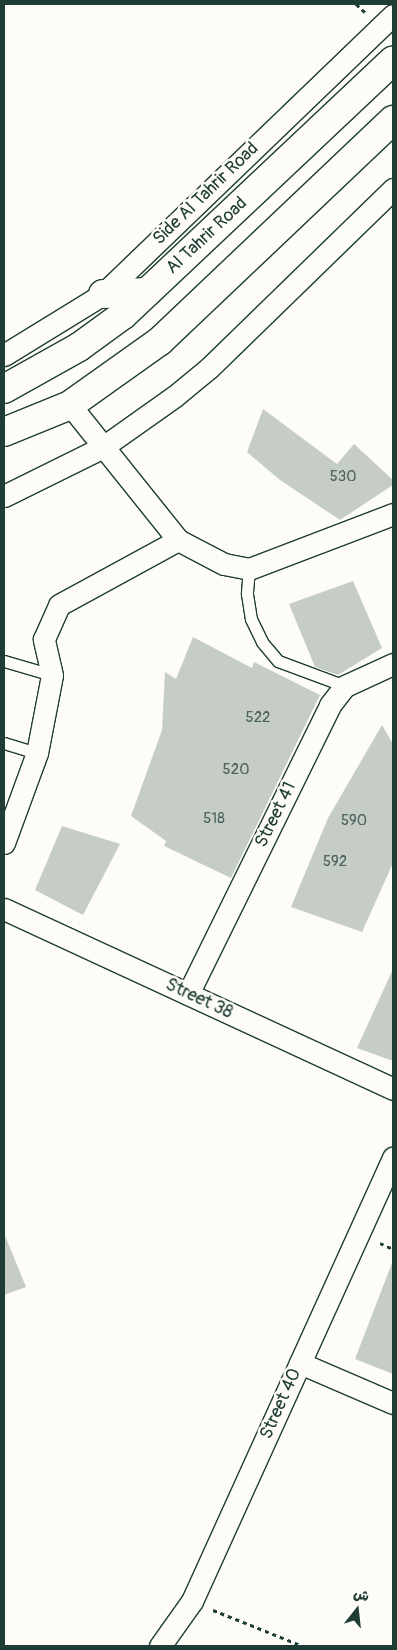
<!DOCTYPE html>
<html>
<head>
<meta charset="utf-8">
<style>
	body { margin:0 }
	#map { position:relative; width:397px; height:1650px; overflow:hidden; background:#fdfcf7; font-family:Pangolin,"Playpen Sans Arabic",sans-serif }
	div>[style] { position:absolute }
	.building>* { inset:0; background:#c6cdc7 }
	.path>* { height:3px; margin-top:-1.5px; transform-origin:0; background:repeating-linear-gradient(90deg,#1f3d34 0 4px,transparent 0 8px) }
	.roads { filter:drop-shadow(1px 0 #1f3d34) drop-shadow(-1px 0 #1f3d34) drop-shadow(0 1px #1f3d34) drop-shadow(0 -1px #1f3d34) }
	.lane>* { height:11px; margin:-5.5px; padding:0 5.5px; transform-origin:5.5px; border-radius:5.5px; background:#fdfcf7 }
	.street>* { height:21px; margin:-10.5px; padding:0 10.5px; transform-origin:10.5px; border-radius:10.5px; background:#fdfcf7 }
	.secondary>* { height:28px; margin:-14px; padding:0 14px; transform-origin:14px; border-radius:14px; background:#fdfcf7 }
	span { translate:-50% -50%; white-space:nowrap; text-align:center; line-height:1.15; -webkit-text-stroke:5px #fdfcf7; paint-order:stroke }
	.number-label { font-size:15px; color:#496159 }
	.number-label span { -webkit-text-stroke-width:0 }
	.street-label { font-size:18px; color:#1f3d34 }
	.frame { position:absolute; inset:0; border:5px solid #1f3d34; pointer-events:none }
	.north { position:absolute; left:332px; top:1585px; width:50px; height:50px; -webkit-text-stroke:4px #fdfcf7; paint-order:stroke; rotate:16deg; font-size:14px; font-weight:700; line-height:20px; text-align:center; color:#1f3d34 }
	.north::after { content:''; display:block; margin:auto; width:18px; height:22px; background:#1f3d34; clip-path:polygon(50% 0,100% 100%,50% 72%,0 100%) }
</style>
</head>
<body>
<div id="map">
	<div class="building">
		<div style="clip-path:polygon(263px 409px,337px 464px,354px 444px,393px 480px,393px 485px,340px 520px,280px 480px,247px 452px)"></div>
		<div style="clip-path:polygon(353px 581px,382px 648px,338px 675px,315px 667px,289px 604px)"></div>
		<div style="clip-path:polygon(193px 637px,252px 668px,254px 662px,320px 695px,231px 878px,164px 846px,166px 841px,131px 816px,162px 730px,165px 672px,176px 679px)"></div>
		<div style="clip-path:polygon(382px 725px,393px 744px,393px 863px,362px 932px,291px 907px,328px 818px)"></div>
		<div style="clip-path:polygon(62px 826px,120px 844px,83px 915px,35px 890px)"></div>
		<div style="clip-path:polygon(393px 969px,393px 1061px,357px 1048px)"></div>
		<div style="clip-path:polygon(4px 1233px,26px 1287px,4px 1295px)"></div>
		<div style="clip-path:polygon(392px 1263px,393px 1264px,393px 1374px,355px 1359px)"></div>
	</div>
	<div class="path">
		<div style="left:356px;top:4px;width:12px;rotate:42deg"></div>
		<div style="left:380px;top:1243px;width:14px;rotate:25deg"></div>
		<div style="left:213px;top:1610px;width:97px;rotate:21.8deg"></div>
	</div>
	<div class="roads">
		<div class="lane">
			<div style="left:249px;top:569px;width:25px;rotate:95deg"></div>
			<div style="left:247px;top:594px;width:25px;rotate:81deg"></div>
			<div style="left:251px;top:619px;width:25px;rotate:64deg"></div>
			<div style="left:262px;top:642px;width:25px;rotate:50deg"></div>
			<div style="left:278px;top:661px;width:72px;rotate:20.5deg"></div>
			<div style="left:4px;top:661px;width:50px;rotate:16.3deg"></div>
			<div style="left:4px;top:743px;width:34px;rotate:17deg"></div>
		</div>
		<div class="street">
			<div style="left:4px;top:355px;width:116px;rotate:-31.6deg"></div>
			<div style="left:103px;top:294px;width:402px;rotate:-43.9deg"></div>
			<div style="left:70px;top:405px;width:173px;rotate:51.3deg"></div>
			<div style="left:178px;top:540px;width:52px;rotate:27.6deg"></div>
			<div style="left:224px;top:564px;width:25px;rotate:11deg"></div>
			<div style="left:249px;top:569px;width:154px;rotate:-20.9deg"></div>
			<div style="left:4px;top:496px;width:110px;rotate:-26.3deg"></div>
			<div style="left:103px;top:447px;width:88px;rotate:-35.3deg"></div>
			<div style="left:175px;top:396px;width:44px;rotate:-39.5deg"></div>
			<div style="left:209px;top:368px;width:257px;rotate:-44.2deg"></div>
			<div style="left:4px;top:843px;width:96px;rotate:-69.9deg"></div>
			<div style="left:37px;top:753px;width:79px;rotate:-79.1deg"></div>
			<div style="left:52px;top:675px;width:37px;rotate:-103deg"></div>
			<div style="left:44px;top:639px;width:37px;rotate:-66deg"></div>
			<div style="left:59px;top:605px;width:136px;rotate:-28.6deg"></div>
			<div style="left:4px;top:909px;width:429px;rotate:24.8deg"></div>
			<div style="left:188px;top:994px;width:322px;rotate:-63.8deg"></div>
			<div style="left:330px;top:705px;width:24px;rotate:-52deg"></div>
			<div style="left:345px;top:686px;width:53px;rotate:-24.6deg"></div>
			<div style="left:300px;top:1363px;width:101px;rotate:23.3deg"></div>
			<div style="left:160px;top:1646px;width:55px;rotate:-54.6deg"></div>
			<div style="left:192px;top:1601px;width:487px;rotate:-65.6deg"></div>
		</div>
		<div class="secondary">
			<div style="left:103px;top:294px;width:44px;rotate:-2.6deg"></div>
			<div style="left:4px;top:389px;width:86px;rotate:-29.2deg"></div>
			<div style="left:79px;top:347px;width:54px;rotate:-36deg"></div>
			<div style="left:123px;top:315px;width:371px;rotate:-43.3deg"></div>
			<div style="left:4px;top:432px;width:71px;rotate:-22.2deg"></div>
			<div style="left:70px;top:405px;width:110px;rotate:-35.4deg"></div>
			<div style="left:160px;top:341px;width:321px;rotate:-43.5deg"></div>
		</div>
	</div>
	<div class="number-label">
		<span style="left:343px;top:477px">530</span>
		<span style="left:258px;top:718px">522</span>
		<span style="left:236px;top:770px">520</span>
		<span style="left:214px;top:819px">518</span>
		<span style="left:354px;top:821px">590</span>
		<span style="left:335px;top:862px">592</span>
	</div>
	<div class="street-label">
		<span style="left:206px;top:194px;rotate:-44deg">Side Al Tahrir Road</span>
		<span style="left:207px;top:236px;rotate:-43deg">Al Tahrir Road</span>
		<span style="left:276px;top:815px;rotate:-64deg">Street 41</span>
		<span style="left:199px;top:999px;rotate:25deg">Street 38</span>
		<span style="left:281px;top:1404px;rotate:-66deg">Street 40</span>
	</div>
	<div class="frame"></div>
	<div class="north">ش</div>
</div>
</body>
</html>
